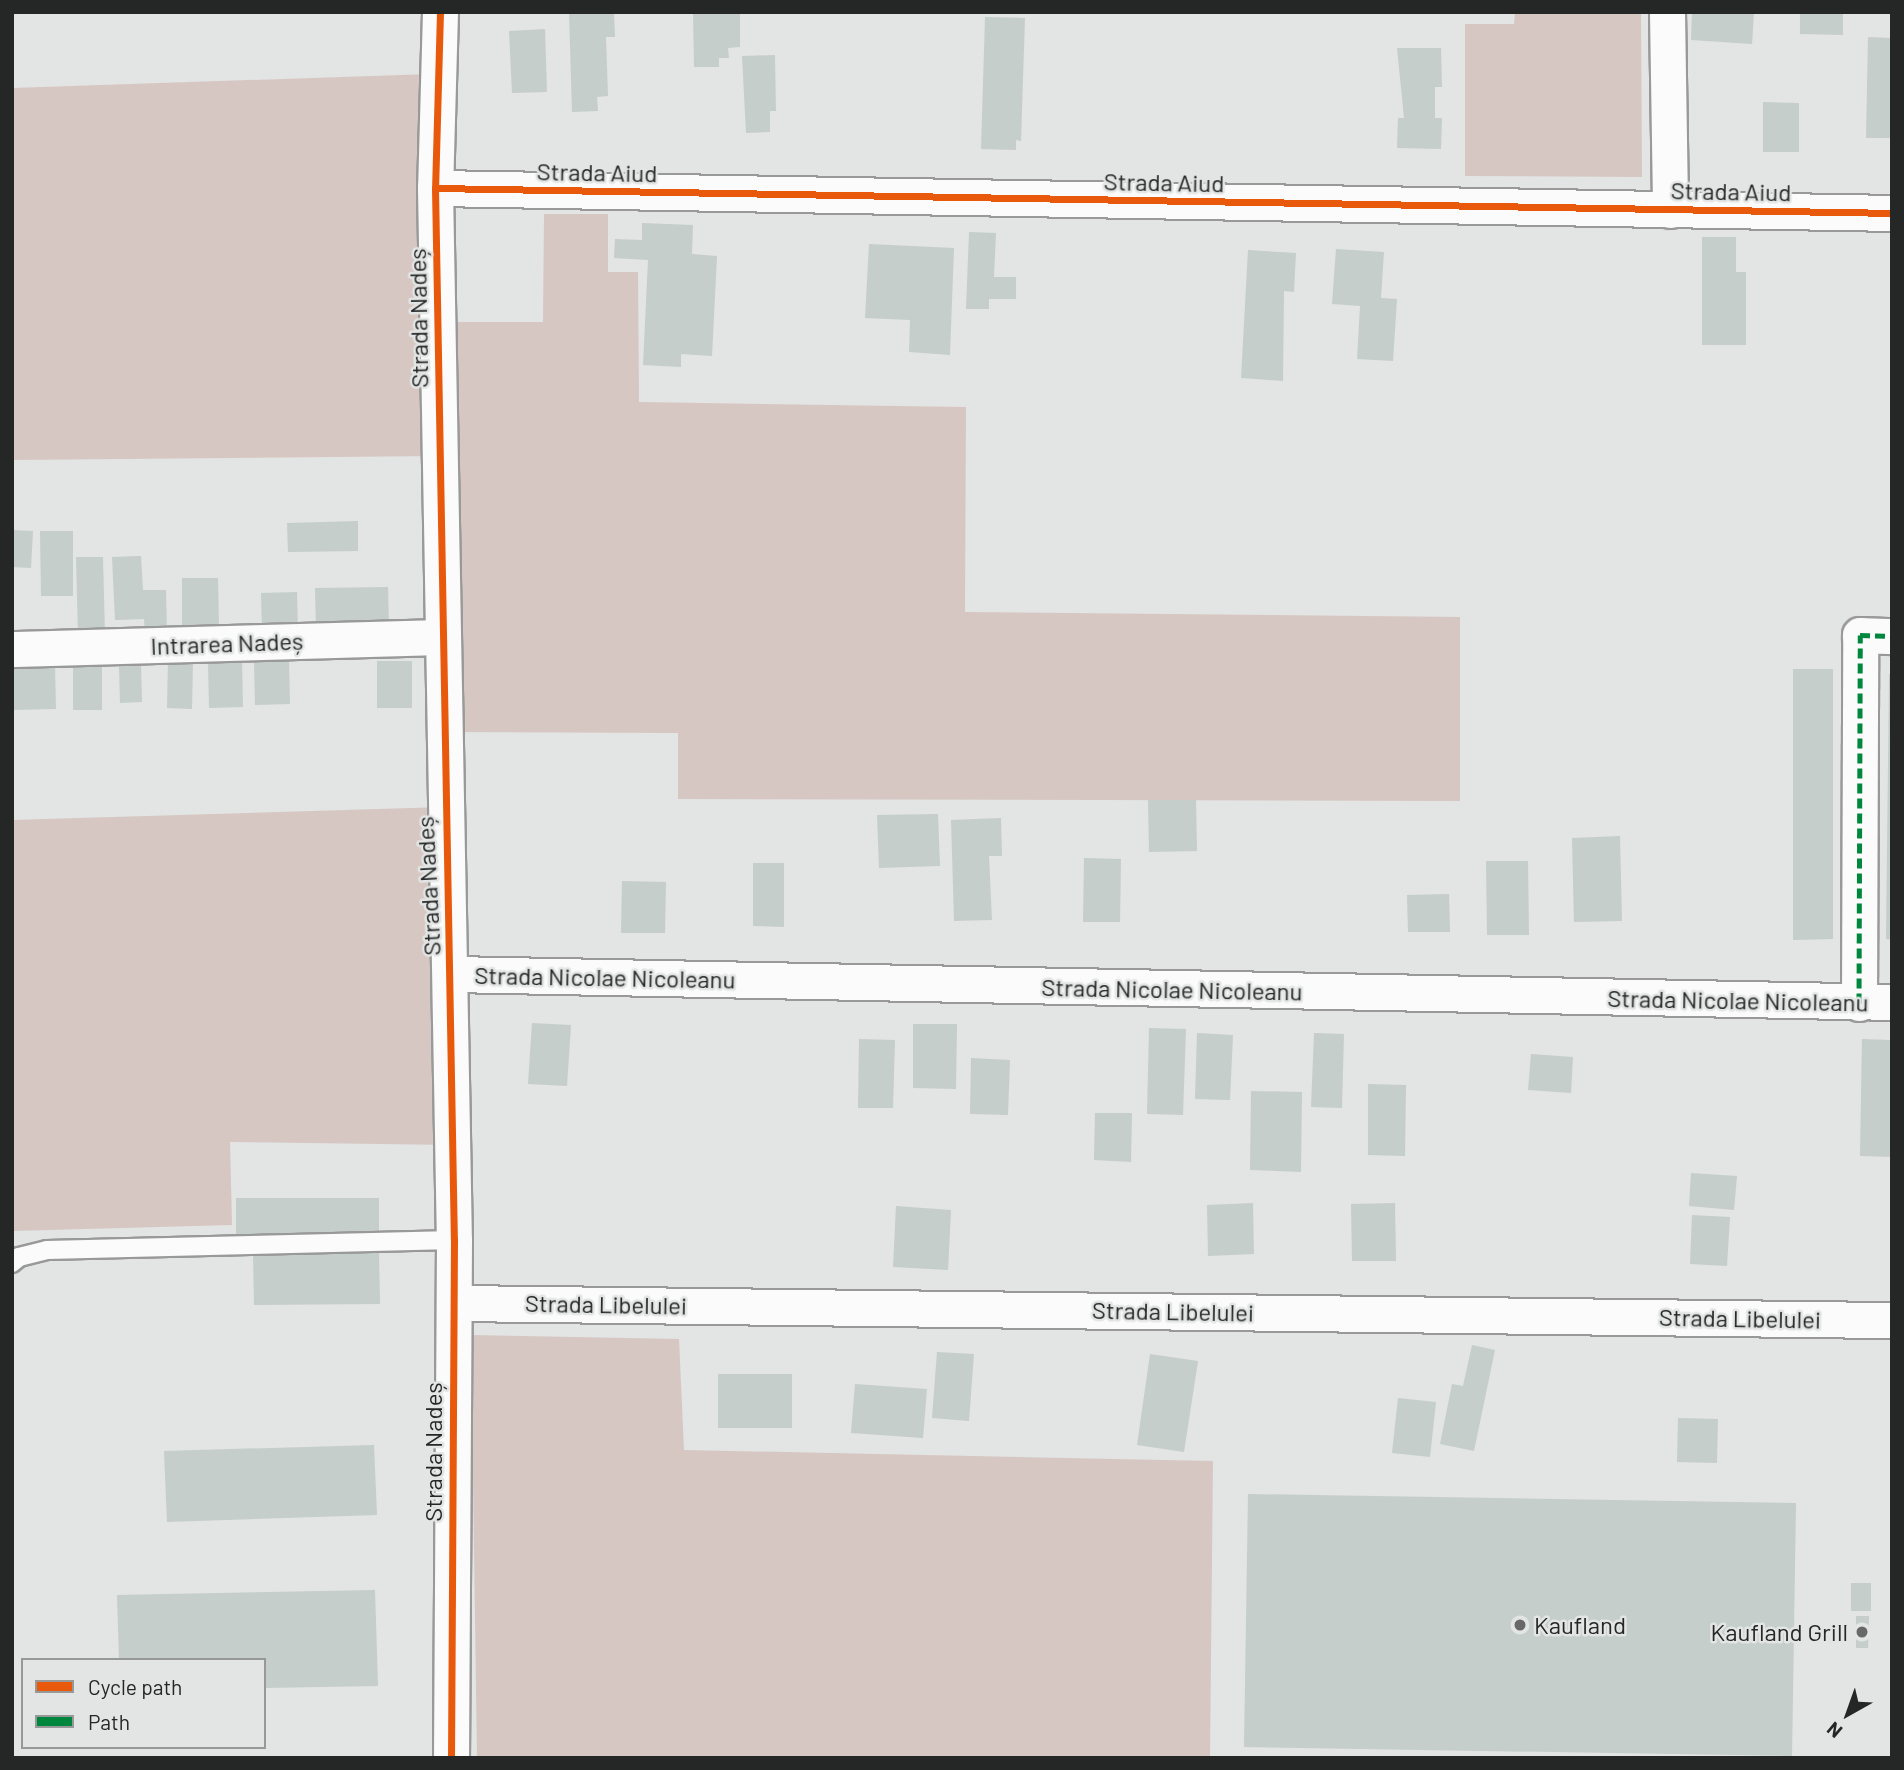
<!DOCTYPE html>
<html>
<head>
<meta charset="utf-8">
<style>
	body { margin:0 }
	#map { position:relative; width:1904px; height:1770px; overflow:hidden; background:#e3e4e4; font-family:Barlow,sans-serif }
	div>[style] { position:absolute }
	.green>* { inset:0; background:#d6c7c2 }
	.building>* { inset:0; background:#c5cecb }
	.roads { filter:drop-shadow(2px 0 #999) drop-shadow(-2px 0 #999) drop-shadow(0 2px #999) drop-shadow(0 -2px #999) }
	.service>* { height:18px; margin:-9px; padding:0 9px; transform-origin:9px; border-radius:9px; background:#fbfbfb }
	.minor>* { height:35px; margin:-17.5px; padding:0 17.5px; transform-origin:17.5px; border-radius:17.5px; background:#fbfbfb }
	.quiet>* { height:5px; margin-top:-2.5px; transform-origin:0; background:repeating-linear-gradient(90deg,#00873e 0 10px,transparent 0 15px) }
	.cycleway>* { height:7px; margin:-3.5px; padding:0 3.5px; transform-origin:3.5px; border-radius:3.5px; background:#e8590c }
	.dots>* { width:19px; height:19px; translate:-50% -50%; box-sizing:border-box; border:4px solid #e2e5e4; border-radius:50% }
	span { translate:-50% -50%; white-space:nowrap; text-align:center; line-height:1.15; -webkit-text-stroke:5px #e2e5e4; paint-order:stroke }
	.street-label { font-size:24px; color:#252626 }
	.poi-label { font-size:24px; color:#252626 }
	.left { translate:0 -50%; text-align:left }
	.right { translate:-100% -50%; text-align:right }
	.frame { position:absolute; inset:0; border:14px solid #252626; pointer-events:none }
	.legend { position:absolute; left:21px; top:1658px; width:245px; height:91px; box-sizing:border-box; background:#e2e5e4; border:2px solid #969998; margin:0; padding:9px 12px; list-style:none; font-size:21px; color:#252626 }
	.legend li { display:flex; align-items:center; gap:14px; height:35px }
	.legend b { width:35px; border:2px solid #969998 }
	.north { position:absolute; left:1813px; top:1679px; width:70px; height:70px; -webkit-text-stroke:5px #e2e5e4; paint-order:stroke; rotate:220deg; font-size:19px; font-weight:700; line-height:28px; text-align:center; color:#252626 }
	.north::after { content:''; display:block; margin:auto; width:24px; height:32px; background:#252626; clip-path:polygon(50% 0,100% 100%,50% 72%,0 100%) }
</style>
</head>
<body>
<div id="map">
	<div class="green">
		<div style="clip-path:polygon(1515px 12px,1641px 12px,1642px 177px,1465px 176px,1465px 24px,1514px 24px)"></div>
		<div style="clip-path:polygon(431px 74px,439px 456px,12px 460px,12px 88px)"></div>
		<div style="clip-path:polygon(544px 214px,608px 214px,608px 272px,638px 272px,639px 402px,966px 407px,965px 612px,1460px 617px,1460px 801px,678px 799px,678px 733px,454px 732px,453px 322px,543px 322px)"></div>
		<div style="clip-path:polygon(444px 807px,453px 1145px,230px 1142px,232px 1225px,12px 1231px,12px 820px)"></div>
		<div style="clip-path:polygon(471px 1335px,679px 1339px,684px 1450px,1213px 1461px,1210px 1758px,477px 1758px)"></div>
	</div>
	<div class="building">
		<div style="clip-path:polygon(614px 12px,615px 37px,606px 37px,608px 96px,597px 97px,598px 111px,572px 112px,569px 13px)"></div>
		<div style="clip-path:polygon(693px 12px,740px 12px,740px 47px,728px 48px,729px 58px,719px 58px,719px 67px,694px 67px)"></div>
		<div style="clip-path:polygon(1692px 12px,1754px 12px,1752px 44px,1691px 40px)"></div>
		<div style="clip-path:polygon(1800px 12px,1843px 12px,1843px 35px,1800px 34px)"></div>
		<div style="clip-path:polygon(985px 17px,1025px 18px,1021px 141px,1016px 140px,1016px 150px,981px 149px)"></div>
		<div style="clip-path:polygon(545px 29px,547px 92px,512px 93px,509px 31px)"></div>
		<div style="clip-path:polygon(1868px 37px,1892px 38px,1892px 138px,1866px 138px)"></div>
		<div style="clip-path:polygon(1397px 48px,1441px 48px,1442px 87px,1435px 87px,1435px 118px,1442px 118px,1441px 149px,1397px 148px,1398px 118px,1404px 118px)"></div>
		<div style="clip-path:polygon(775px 55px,776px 111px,770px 111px,770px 132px,746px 133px,742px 56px)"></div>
		<div style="clip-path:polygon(1763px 102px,1799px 103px,1799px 152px,1763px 152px)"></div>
		<div style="clip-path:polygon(642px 223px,693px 225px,692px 254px,717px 256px,712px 356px,681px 354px,681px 367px,643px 365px,648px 260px,614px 258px,615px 239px,642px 240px)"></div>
		<div style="clip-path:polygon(969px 232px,996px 233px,994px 277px,1016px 277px,1016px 299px,989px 299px,989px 309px,966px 309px)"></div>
		<div style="clip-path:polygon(1702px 237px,1736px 237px,1736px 272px,1746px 272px,1746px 345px,1702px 345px)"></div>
		<div style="clip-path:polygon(869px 244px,954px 248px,950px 355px,909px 352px,910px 320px,865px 318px)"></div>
		<div style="clip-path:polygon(1336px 249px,1384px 252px,1381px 298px,1397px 299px,1393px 361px,1357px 359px,1360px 306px,1332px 304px)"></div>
		<div style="clip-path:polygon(1248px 250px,1296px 253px,1294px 292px,1284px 291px,1283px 381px,1241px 378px)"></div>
		<div style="clip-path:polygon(358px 521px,358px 551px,288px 552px,287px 523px)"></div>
		<div style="clip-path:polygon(12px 530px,33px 531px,31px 568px,12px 567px)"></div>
		<div style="clip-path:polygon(40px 531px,73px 531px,73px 596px,41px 596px)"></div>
		<div style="clip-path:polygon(141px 556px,143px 590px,166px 590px,167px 635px,145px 636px,144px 619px,115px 620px,112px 557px)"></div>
		<div style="clip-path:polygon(76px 557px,103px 557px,105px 636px,78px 636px)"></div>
		<div style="clip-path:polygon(182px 578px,218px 578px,219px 629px,182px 629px)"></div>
		<div style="clip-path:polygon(388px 587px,389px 628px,316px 629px,315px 588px)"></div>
		<div style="clip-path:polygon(297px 592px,298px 630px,262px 630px,261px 593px)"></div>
		<div style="clip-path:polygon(168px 661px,193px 661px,192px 709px,167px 708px)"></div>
		<div style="clip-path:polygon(289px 661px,290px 704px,255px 705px,254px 662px)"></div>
		<div style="clip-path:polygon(377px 661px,412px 661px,412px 708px,377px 708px)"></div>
		<div style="clip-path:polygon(73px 662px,102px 662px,102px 710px,73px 710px)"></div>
		<div style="clip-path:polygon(242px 662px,243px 707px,209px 708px,208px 663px)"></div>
		<div style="clip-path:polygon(12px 666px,55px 666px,56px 709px,12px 710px)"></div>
		<div style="clip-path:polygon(119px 666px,141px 666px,142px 702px,120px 703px)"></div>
		<div style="clip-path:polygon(1793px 669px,1833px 669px,1833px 939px,1793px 940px)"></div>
		<div style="clip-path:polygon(1889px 674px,1892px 674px,1892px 940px,1886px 939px)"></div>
		<div style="clip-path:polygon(1148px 800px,1196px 800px,1197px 851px,1149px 852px)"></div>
		<div style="clip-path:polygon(938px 814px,940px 866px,879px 868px,877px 815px)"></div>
		<div style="clip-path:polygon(1001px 818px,1002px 856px,989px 856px,992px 920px,954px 921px,951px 820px)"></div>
		<div style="clip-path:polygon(1620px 836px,1622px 921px,1574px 922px,1572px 838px)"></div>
		<div style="clip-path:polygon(1084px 858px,1121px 859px,1120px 922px,1083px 922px)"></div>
		<div style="clip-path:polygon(1486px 861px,1528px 861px,1529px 935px,1487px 935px)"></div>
		<div style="clip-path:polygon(753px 863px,784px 863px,784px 927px,753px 926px)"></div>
		<div style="clip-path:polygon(622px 881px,666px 882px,665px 933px,621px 933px)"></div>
		<div style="clip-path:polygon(1449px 894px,1450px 932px,1408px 932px,1407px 895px)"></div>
		<div style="clip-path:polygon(532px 1023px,571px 1025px,567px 1086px,528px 1084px)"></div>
		<div style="clip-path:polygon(913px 1024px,957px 1024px,956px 1089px,913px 1088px)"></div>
		<div style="clip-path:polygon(1149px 1028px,1186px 1029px,1183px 1115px,1147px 1114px)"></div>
		<div style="clip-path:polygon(1197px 1033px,1233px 1035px,1230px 1100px,1195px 1099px)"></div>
		<div style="clip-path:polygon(1314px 1033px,1344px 1034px,1342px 1108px,1311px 1107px)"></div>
		<div style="clip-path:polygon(859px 1039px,895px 1040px,893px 1108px,858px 1108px)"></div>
		<div style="clip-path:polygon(1862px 1039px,1892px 1040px,1892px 1157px,1860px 1156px)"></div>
		<div style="clip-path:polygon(1531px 1054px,1573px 1057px,1571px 1093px,1528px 1090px)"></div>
		<div style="clip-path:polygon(971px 1058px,1010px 1060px,1008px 1115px,970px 1114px)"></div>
		<div style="clip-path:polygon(1368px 1084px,1406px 1085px,1405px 1156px,1368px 1155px)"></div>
		<div style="clip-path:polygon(1251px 1091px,1302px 1092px,1301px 1172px,1250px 1170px)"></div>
		<div style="clip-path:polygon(1095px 1113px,1132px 1113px,1131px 1162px,1094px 1160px)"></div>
		<div style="clip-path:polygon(1691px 1173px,1737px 1176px,1734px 1210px,1689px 1206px)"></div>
		<div style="clip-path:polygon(236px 1198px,379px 1198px,379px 1242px,236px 1242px)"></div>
		<div style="clip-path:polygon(1253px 1203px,1254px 1254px,1208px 1256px,1207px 1205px)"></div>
		<div style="clip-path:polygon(1395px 1203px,1396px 1261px,1352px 1261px,1351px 1204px)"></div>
		<div style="clip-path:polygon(896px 1206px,951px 1210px,948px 1270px,893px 1267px)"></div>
		<div style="clip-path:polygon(1692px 1215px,1730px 1217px,1727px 1266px,1690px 1264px)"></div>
		<div style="clip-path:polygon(379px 1252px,380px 1304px,254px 1305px,253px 1253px)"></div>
		<div style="clip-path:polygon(1472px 1345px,1495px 1350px,1474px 1451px,1440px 1444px,1452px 1384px,1463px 1386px)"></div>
		<div style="clip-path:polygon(937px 1352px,974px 1354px,969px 1421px,932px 1418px)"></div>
		<div style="clip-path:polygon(1150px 1354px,1198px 1361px,1184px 1452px,1137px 1445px)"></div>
		<div style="clip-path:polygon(718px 1374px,792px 1374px,792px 1428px,718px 1428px)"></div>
		<div style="clip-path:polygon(855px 1384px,927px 1389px,923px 1438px,851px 1433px)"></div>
		<div style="clip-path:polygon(1398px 1398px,1436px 1402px,1430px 1457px,1392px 1453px)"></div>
		<div style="clip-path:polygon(1678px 1418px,1718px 1419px,1717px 1463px,1677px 1462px)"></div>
		<div style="clip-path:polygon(374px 1445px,377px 1515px,167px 1522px,164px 1451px)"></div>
		<div style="clip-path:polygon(1248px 1494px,1796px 1503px,1792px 1756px,1244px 1747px)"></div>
		<div style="clip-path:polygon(1851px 1583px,1871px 1583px,1871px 1611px,1851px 1611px)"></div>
		<div style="clip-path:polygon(375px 1590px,378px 1686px,264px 1688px,264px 1660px,119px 1660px,117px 1595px)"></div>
		<div style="clip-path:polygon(1856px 1616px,1869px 1616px,1868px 1648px,1856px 1648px)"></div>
	</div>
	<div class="roads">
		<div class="service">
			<div style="left:12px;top:1263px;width:9px;rotate:-41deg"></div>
			<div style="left:19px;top:1257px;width:29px;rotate:-14deg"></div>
			<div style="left:47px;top:1250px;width:407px;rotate:-1.4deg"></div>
		</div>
		<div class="minor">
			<div style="left:440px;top:12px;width:176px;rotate:91.6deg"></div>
			<div style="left:435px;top:188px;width:1052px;rotate:88.97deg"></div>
			<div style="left:454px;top:1240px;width:518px;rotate:90.33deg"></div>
			<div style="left:1667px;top:12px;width:198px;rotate:89.1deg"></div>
			<div style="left:435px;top:188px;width:1457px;rotate:0.98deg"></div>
			<div style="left:12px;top:649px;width:429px;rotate:-1.6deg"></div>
			<div style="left:451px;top:974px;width:1441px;rotate:1.11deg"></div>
			<div style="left:1859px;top:1003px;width:368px;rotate:-89.8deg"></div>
			<div style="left:1860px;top:635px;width:32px;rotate:2deg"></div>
			<div style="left:454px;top:1303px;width:1438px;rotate:0.68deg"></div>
		</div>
	</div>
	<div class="quiet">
		<div style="left:1859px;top:1003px;width:368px;rotate:-89.8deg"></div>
		<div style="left:1860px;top:635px;width:32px;rotate:2deg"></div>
	</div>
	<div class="cycleway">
		<div style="left:440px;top:12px;width:176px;rotate:91.6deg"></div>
		<div style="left:435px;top:188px;width:1052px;rotate:88.97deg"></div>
		<div style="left:454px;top:1240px;width:518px;rotate:90.33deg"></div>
		<div style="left:435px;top:188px;width:1457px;rotate:0.98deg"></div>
	</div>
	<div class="dots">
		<div style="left:1520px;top:1625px;background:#686868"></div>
		<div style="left:1862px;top:1632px;background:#686868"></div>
	</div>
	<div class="street-label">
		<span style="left:597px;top:172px;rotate:1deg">Strada Aiud</span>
		<span style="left:1164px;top:182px;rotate:1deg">Strada Aiud</span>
		<span style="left:1731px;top:191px;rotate:1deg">Strada Aiud</span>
		<span style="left:418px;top:318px;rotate:-91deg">Strada Nadeș</span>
		<span style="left:227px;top:643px;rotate:-2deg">Intrarea Nadeș</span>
		<span style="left:428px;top:886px;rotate:-93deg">Strada Nadeș</span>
		<span style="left:605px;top:977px;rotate:1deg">Strada Nicolae Nicoleanu</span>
		<span style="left:1172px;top:989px;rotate:1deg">Strada Nicolae Nicoleanu</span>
		<span style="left:1738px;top:1000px;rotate:1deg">Strada Nicolae Nicoleanu</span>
		<span style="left:606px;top:1304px;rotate:1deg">Strada Libelulei</span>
		<span style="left:1173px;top:1311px;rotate:1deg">Strada Libelulei</span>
		<span style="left:1740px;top:1318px;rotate:1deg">Strada Libelulei</span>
		<span style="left:433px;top:1452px;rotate:-90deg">Strada Nadeș</span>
	</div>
	<div class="poi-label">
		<span class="left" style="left:1534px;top:1625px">Kaufland</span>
		<span class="right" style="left:1848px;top:1632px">Kaufland Grill</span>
	</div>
	<div class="frame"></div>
	<ul class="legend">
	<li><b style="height:9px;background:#e8590c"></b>Cycle path</li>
	<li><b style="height:9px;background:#00873e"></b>Path</li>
	</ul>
	<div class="north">N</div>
</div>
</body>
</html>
